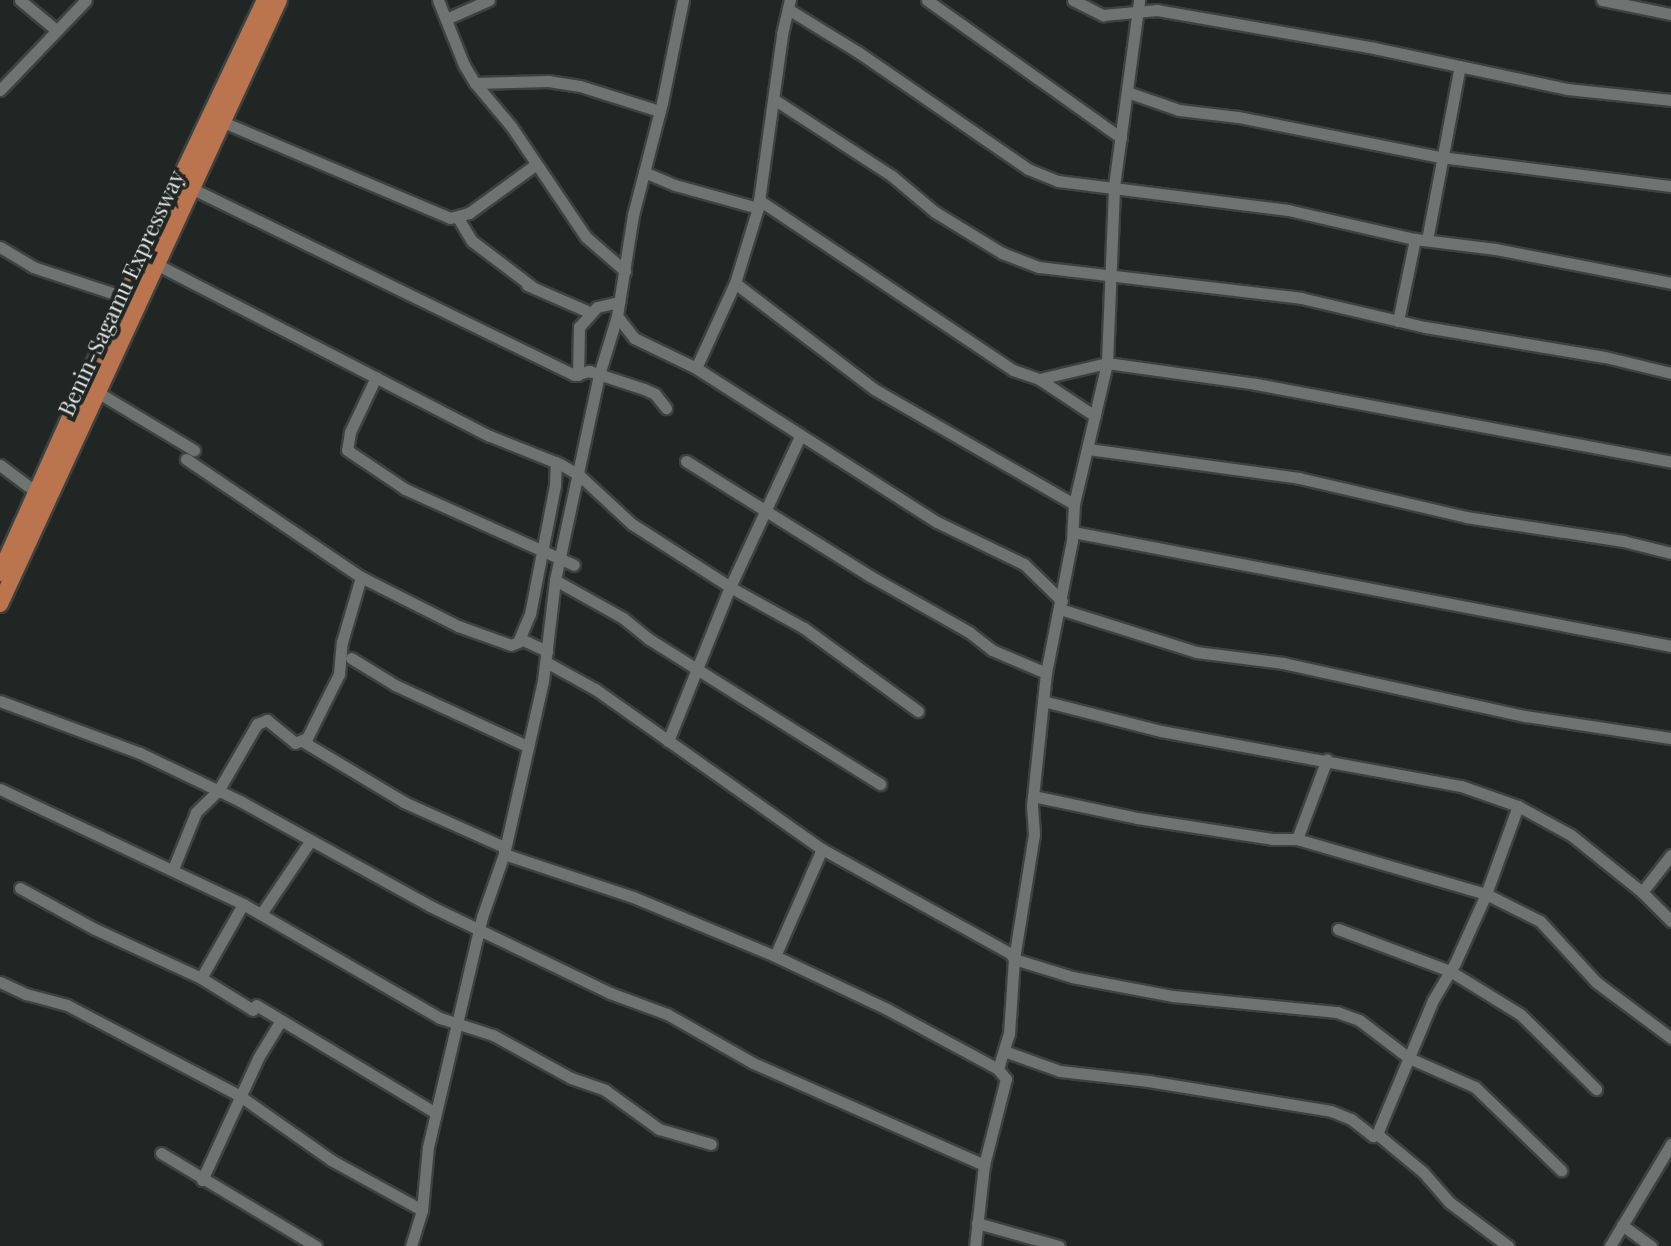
<!DOCTYPE html>
<html>
<head>
<meta charset="utf-8">
<style>
	body { margin:0 }
	#map { position:relative; width:1671px; height:1246px; overflow:hidden; background:#202624; font-family:"Playfair Display",serif }
	div>[style] { position:absolute }
	.roads { filter:drop-shadow(2px 0 #3d4240) drop-shadow(-2px 0 #3d4240) drop-shadow(0 2px #3d4240) drop-shadow(0 -2px #3d4240) }
	.minor>* { height:11px; margin:-5.5px; padding:0 5.5px; transform-origin:5.5px; border-radius:5.5px; background:#6d7472 }
	.highway>* { height:16px; margin:-8px; padding:0 8px; transform-origin:8px; border-radius:8px; background:#ba754e }
	span { translate:-50% -50%; white-space:nowrap; text-align:center; line-height:1.15; -webkit-text-stroke:8px #202624; paint-order:stroke }
	.street-label { font-size:22px; color:#e0e4e3 }
</style>
</head>
<body>
<div id="map">
	<div class="roads">
		<div class="minor">
			<div style="left:20px;top:0;width:47px;rotate:39.8deg"></div>
			<div style="left:438px;top:0;width:70px;rotate:68.2deg"></div>
			<div style="left:464px;top:65px;width:21px;rotate:59deg"></div>
			<div style="left:475px;top:83px;width:56px;rotate:50.1deg"></div>
			<div style="left:511px;top:126px;width:134px;rotate:56deg"></div>
			<div style="left:586px;top:237px;width:52px;rotate:41.1deg"></div>
			<div style="left:927px;top:0;width:238px;rotate:35.4deg"></div>
			<div style="left:1073px;top:0;width:34px;rotate:27deg"></div>
			<div style="left:1103px;top:15px;width:54px;rotate:-5.3deg"></div>
			<div style="left:1157px;top:10px;width:220px;rotate:9.9deg"></div>
			<div style="left:1374px;top:48px;width:197px;rotate:12deg"></div>
			<div style="left:1567px;top:89px;width:105px;rotate:6deg"></div>
			<div style="left:1602px;top:0;width:70px;rotate:11.5deg"></div>
			<div style="left:788px;top:9px;width:82px;rotate:31.6deg"></div>
			<div style="left:858px;top:52px;width:206px;rotate:34.5deg"></div>
			<div style="left:1028px;top:169px;width:32px;rotate:22deg"></div>
			<div style="left:1058px;top:181px;width:232px;rotate:7.2deg"></div>
			<div style="left:1288px;top:210px;width:130px;rotate:12.9deg"></div>
			<div style="left:1415px;top:239px;width:81px;rotate:7.1deg"></div>
			<div style="left:1495px;top:249px;width:179px;rotate:10.9deg"></div>
			<div style="left:446px;top:19px;width:47px;rotate:-23.8deg"></div>
			<div style="left:475px;top:83px;width:73px;rotate:-1.6deg"></div>
			<div style="left:548px;top:81px;width:32px;rotate:9deg"></div>
			<div style="left:580px;top:86px;width:83px;rotate:17.6deg"></div>
			<div style="left:0;top:90px;width:124px;rotate:-46.3deg"></div>
			<div style="left:1127px;top:92px;width:55px;rotate:19.1deg"></div>
			<div style="left:1179px;top:110px;width:59px;rotate:6.8deg"></div>
			<div style="left:1238px;top:117px;width:206px;rotate:11.2deg"></div>
			<div style="left:1440px;top:157px;width:233px;rotate:7.2deg"></div>
			<div style="left:775px;top:100px;width:140px;rotate:33deg"></div>
			<div style="left:892px;top:176px;width:56px;rotate:39.9deg"></div>
			<div style="left:935px;top:212px;width:79px;rotate:31.5deg"></div>
			<div style="left:1002px;top:253px;width:40px;rotate:21deg"></div>
			<div style="left:1039px;top:267px;width:264px;rotate:6.7deg"></div>
			<div style="left:1301px;top:298px;width:127px;rotate:13.2deg"></div>
			<div style="left:1425px;top:327px;width:182px;rotate:9.5deg"></div>
			<div style="left:1605px;top:357px;width:68px;rotate:13.6deg"></div>
			<div style="left:223px;top:122px;width:246px;rotate:22.9deg"></div>
			<div style="left:450px;top:218px;width:20px;rotate:-15deg"></div>
			<div style="left:469px;top:213px;width:82px;rotate:-36deg"></div>
			<div style="left:644px;top:172px;width:34px;rotate:23deg"></div>
			<div style="left:675px;top:185px;width:86px;rotate:15.5deg"></div>
			<div style="left:193px;top:189px;width:424px;rotate:26deg"></div>
			<div style="left:574px;top:375px;width:16px;rotate:-15deg"></div>
			<div style="left:589px;top:371px;width:58px;rotate:18.1deg"></div>
			<div style="left:644px;top:389px;width:12px;rotate:24deg"></div>
			<div style="left:655px;top:394px;width:18px;rotate:52deg"></div>
			<div style="left:759px;top:200px;width:306px;rotate:33.8deg"></div>
			<div style="left:1013px;top:370px;width:28px;rotate:19deg"></div>
			<div style="left:1039px;top:379px;width:67px;rotate:33.5deg"></div>
			<div style="left:458px;top:218px;width:27px;rotate:59deg"></div>
			<div style="left:472px;top:241px;width:78px;rotate:37.2deg"></div>
			<div style="left:1427px;top:240px;width:177px;rotate:-79.3deg"></div>
			<div style="left:0;top:247px;width:39px;rotate:31deg"></div>
			<div style="left:33px;top:267px;width:96px;rotate:18.2deg"></div>
			<div style="left:158px;top:265px;width:373px;rotate:27.3deg"></div>
			<div style="left:490px;top:436px;width:75px;rotate:21.8deg"></div>
			<div style="left:560px;top:464px;width:22px;rotate:30deg"></div>
			<div style="left:579px;top:475px;width:72px;rotate:42.8deg"></div>
			<div style="left:632px;top:524px;width:117px;rotate:32.7deg"></div>
			<div style="left:730px;top:587px;width:85px;rotate:29deg"></div>
			<div style="left:804px;top:628px;width:141px;rotate:36.1deg"></div>
			<div style="left:735px;top:283px;width:175px;rotate:37.3deg"></div>
			<div style="left:874px;top:389px;width:231px;rotate:29.9deg"></div>
			<div style="left:527px;top:285px;width:68px;rotate:23.5deg"></div>
			<div style="left:617px;top:316px;width:28px;rotate:52deg"></div>
			<div style="left:634px;top:338px;width:69px;rotate:25.8deg"></div>
			<div style="left:696px;top:368px;width:286px;rotate:32.6deg"></div>
			<div style="left:937px;top:522px;width:97px;rotate:25.8deg"></div>
			<div style="left:1024px;top:564px;width:53px;rotate:44.2deg"></div>
			<div style="left:1398px;top:321px;width:84px;rotate:-78.3deg"></div>
			<div style="left:696px;top:368px;width:94px;rotate:-65.4deg"></div>
			<div style="left:735px;top:283px;width:78px;rotate:-73deg"></div>
			<div style="left:758px;top:208px;width:176px;rotate:-82.1deg"></div>
			<div style="left:782px;top:34px;width:35px;rotate:-77deg"></div>
			<div style="left:578px;top:375px;width:48px;rotate:-88.8deg"></div>
			<div style="left:579px;top:327px;width:27px;rotate:-48deg"></div>
			<div style="left:597px;top:307px;width:23px;rotate:-13deg"></div>
			<div style="left:376px;top:377px;width:61px;rotate:115.3deg"></div>
			<div style="left:350px;top:432px;width:18px;rotate:99deg"></div>
			<div style="left:347px;top:450px;width:70px;rotate:33.9deg"></div>
			<div style="left:405px;top:489px;width:185px;rotate:24.2deg"></div>
			<div style="left:1039px;top:379px;width:70px;rotate:-13.2deg"></div>
			<div style="left:1107px;top:363px;width:150px;rotate:8deg"></div>
			<div style="left:1256px;top:384px;width:422px;rotate:10.6deg"></div>
			<div style="left:99px;top:393px;width:111px;rotate:31deg"></div>
			<div style="left:1088px;top:449px;width:213px;rotate:7.8deg"></div>
			<div style="left:1299px;top:478px;width:171px;rotate:13.1deg"></div>
			<div style="left:1466px;top:517px;width:159px;rotate:8.7deg"></div>
			<div style="left:1623px;top:541px;width:49px;rotate:14deg"></div>
			<div style="left:186px;top:459px;width:211px;rotate:34deg"></div>
			<div style="left:686px;top:461px;width:217px;rotate:32deg"></div>
			<div style="left:870px;top:576px;width:114px;rotate:29.5deg"></div>
			<div style="left:969px;top:632px;width:29px;rotate:38deg"></div>
			<div style="left:992px;top:650px;width:59px;rotate:23.1deg"></div>
			<div style="left:0;top:465px;width:45px;rotate:36.9deg"></div>
			<div style="left:1073px;top:532px;width:609px;rotate:10.79deg"></div>
			<div style="left:555px;top:580px;width:78px;rotate:29.2deg"></div>
			<div style="left:623px;top:618px;width:33px;rotate:39deg"></div>
			<div style="left:649px;top:639px;width:273px;rotate:32.1deg"></div>
			<div style="left:1060px;top:609px;width:143px;rotate:17.5deg"></div>
			<div style="left:1196px;top:652px;width:88px;rotate:7.2deg"></div>
			<div style="left:1283px;top:663px;width:248px;rotate:12.4deg"></div>
			<div style="left:1525px;top:716px;width:148px;rotate:8.6deg"></div>
			<div style="left:521px;top:639px;width:29px;rotate:25deg"></div>
			<div style="left:351px;top:658px;width:52px;rotate:31.5deg"></div>
			<div style="left:395px;top:685px;width:143px;rotate:24.8deg"></div>
			<div style="left:546px;top:662px;width:56px;rotate:28.9deg"></div>
			<div style="left:595px;top:689px;width:278px;rotate:35.2deg"></div>
			<div style="left:822px;top:849px;width:215px;rotate:29deg"></div>
			<div style="left:1010px;top:953px;width:7px;rotate:56deg"></div>
			<div style="left:1014px;top:959px;width:61px;rotate:17.2deg"></div>
			<div style="left:1072px;top:977px;width:103px;rotate:10.7deg"></div>
			<div style="left:1173px;top:996px;width:165px;rotate:5.6deg"></div>
			<div style="left:1337px;top:1012px;width:23px;rotate:20deg"></div>
			<div style="left:1359px;top:1020px;width:63px;rotate:37.2deg"></div>
			<div style="left:1409px;top:1058px;width:72px;rotate:23.7deg"></div>
			<div style="left:1475px;top:1087px;width:120px;rotate:44deg"></div>
			<div style="left:0;top:701px;width:149px;rotate:20.4deg"></div>
			<div style="left:140px;top:753px;width:111px;rotate:25.6deg"></div>
			<div style="left:240px;top:801px;width:217px;rotate:28.9deg"></div>
			<div style="left:430px;top:906px;width:200px;rotate:25.8deg"></div>
			<div style="left:610px;top:993px;width:61px;rotate:20.2deg"></div>
			<div style="left:667px;top:1014px;width:99px;rotate:29.7deg"></div>
			<div style="left:753px;top:1063px;width:253px;rotate:23.8deg"></div>
			<div style="left:984px;top:1165px;width:89px;rotate:-75.7deg"></div>
			<div style="left:1006px;top:1079px;width:13px;rotate:-129deg"></div>
			<div style="left:998px;top:1069px;width:126px;rotate:-151.6deg"></div>
			<div style="left:887px;top:1009px;width:124px;rotate:-154.7deg"></div>
			<div style="left:775px;top:956px;width:154px;rotate:-157.4deg"></div>
			<div style="left:633px;top:897px;width:136px;rotate:-161.6deg"></div>
			<div style="left:504px;top:854px;width:7px;rotate:-90deg"></div>
			<div style="left:504px;top:847px;width:110px;rotate:-155.8deg"></div>
			<div style="left:404px;top:802px;width:119px;rotate:-149.1deg"></div>
			<div style="left:1043px;top:701px;width:122px;rotate:14.3deg"></div>
			<div style="left:1161px;top:731px;width:305px;rotate:10.4deg"></div>
			<div style="left:1461px;top:786px;width:60px;rotate:19.3deg"></div>
			<div style="left:1518px;top:806px;width:60px;rotate:28.7deg"></div>
			<div style="left:1571px;top:835px;width:91px;rotate:38.8deg"></div>
			<div style="left:1642px;top:892px;width:47px;rotate:-51.9deg"></div>
			<div style="left:668px;top:741px;width:166px;rotate:-68.1deg"></div>
			<div style="left:730px;top:587px;width:166px;rotate:-65.1deg"></div>
			<div style="left:0;top:789px;width:269px;rotate:25.3deg"></div>
			<div style="left:243px;top:904px;width:228px;rotate:30.1deg"></div>
			<div style="left:440px;top:1018px;width:56px;rotate:17.8deg"></div>
			<div style="left:493px;top:1035px;width:89px;rotate:28.9deg"></div>
			<div style="left:571px;top:1078px;width:36px;rotate:19deg"></div>
			<div style="left:605px;top:1090px;width:67px;rotate:35.8deg"></div>
			<div style="left:659px;top:1129px;width:54px;rotate:16.1deg"></div>
			<div style="left:1033px;top:796px;width:106px;rotate:11.9deg"></div>
			<div style="left:1137px;top:818px;width:138px;rotate:8.8deg"></div>
			<div style="left:1273px;top:839px;width:24px"></div>
			<div style="left:1518px;top:806px;width:94px;rotate:110deg"></div>
			<div style="left:1486px;top:894px;width:60px;rotate:26.6deg"></div>
			<div style="left:1540px;top:921px;width:83px;rotate:47.4deg"></div>
			<div style="left:1596px;top:982px;width:94px;rotate:36.7deg"></div>
			<div style="left:173px;top:869px;width:61px;rotate:-68deg"></div>
			<div style="left:196px;top:812px;width:30px;rotate:-44deg"></div>
			<div style="left:218px;top:791px;width:78px;rotate:-59.8deg"></div>
			<div style="left:257px;top:724px;width:11px;rotate:-22deg"></div>
			<div style="left:267px;top:720px;width:36px;rotate:39deg"></div>
			<div style="left:295px;top:743px;width:13px;rotate:-23deg"></div>
			<div style="left:307px;top:738px;width:72px;rotate:-63.4deg"></div>
			<div style="left:339px;top:674px;width:32px;rotate:-85deg"></div>
			<div style="left:342px;top:642px;width:68px;rotate:-73.7deg"></div>
			<div style="left:361px;top:577px;width:109px;rotate:26.8deg"></div>
			<div style="left:458px;top:626px;width:56px;rotate:19.7deg"></div>
			<div style="left:511px;top:645px;width:8px;rotate:-23deg"></div>
			<div style="left:518px;top:642px;width:30px;rotate:-67deg"></div>
			<div style="left:530px;top:614px;width:131px;rotate:-79deg"></div>
			<div style="left:555px;top:485px;width:23px;rotate:-88deg"></div>
			<div style="left:20px;top:888px;width:85px;rotate:28.7deg"></div>
			<div style="left:95px;top:929px;width:117px;rotate:24.8deg"></div>
			<div style="left:201px;top:978px;width:61px;rotate:31.6deg"></div>
			<div style="left:1642px;top:892px;width:41px;rotate:45deg"></div>
			<div style="left:261px;top:914px;width:89px;rotate:-56deg"></div>
			<div style="left:1338px;top:929px;width:120px;rotate:20.6deg"></div>
			<div style="left:1450px;top:971px;width:82px;rotate:31.6deg"></div>
			<div style="left:1520px;top:1014px;width:107px;rotate:44.6deg"></div>
			<div style="left:775px;top:956px;width:117px;rotate:-66.3deg"></div>
			<div style="left:201px;top:978px;width:85px;rotate:-60.4deg"></div>
			<div style="left:0;top:982px;width:29px;rotate:25deg"></div>
			<div style="left:26px;top:994px;width:42px;rotate:15deg"></div>
			<div style="left:67px;top:1005px;width:195px;rotate:27.7deg"></div>
			<div style="left:240px;top:1096px;width:111px;rotate:35.1deg"></div>
			<div style="left:331px;top:1160px;width:104px;rotate:28.8deg"></div>
			<div style="left:256px;top:1005px;width:210px;rotate:31deg"></div>
			<div style="left:1004px;top:1051px;width:59px;rotate:19.7deg"></div>
			<div style="left:1060px;top:1071px;width:89px;rotate:6.5deg"></div>
			<div style="left:1148px;top:1081px;width:185px;rotate:9.3deg"></div>
			<div style="left:1331px;top:1111px;width:22px;rotate:22deg"></div>
			<div style="left:1351px;top:1119px;width:28px;rotate:38deg"></div>
			<div style="left:1373px;top:1136px;width:4px;rotate:-27deg"></div>
			<div style="left:1377px;top:1134px;width:145px;rotate:-67.3deg"></div>
			<div style="left:1433px;top:1000px;width:43px;rotate:-59.3deg"></div>
			<div style="left:1455px;top:963px;width:76px;rotate:-65.8deg"></div>
			<div style="left:1486px;top:894px;width:197px;rotate:-163.8deg"></div>
			<div style="left:1297px;top:839px;width:85px;rotate:-69.4deg"></div>
			<div style="left:998px;top:1069px;width:37px;rotate:-73deg"></div>
			<div style="left:1009px;top:1034px;width:75px;rotate:-86.2deg"></div>
			<div style="left:1014px;top:959px;width:127px;rotate:-80.9deg"></div>
			<div style="left:1034px;top:834px;width:28px;rotate:-94deg"></div>
			<div style="left:1032px;top:806px;width:134px;rotate:-84deg"></div>
			<div style="left:1046px;top:673px;width:135px;rotate:-78.9deg"></div>
			<div style="left:1072px;top:541px;width:37px;rotate:-87deg"></div>
			<div style="left:1074px;top:504px;width:145px;rotate:-76.8deg"></div>
			<div style="left:1107px;top:363px;width:177px;rotate:-87.7deg"></div>
			<div style="left:1114px;top:186px;width:188px;rotate:-82.3deg"></div>
			<div style="left:1377px;top:1134px;width:60px;rotate:39.6deg"></div>
			<div style="left:1423px;top:1172px;width:40px;rotate:49deg"></div>
			<div style="left:1449px;top:1202px;width:74px;rotate:36.7deg"></div>
			<div style="left:161px;top:1153px;width:181px;rotate:31deg"></div>
			<div style="left:202px;top:1180px;width:134px;rotate:-65.3deg"></div>
			<div style="left:258px;top:1058px;width:42px;rotate:-58.6deg"></div>
			<div style="left:977px;top:1223px;width:85px;rotate:15.7deg"></div>
			<div style="left:1622px;top:1225px;width:36px;rotate:36deg"></div>
			<div style="left:411px;top:1246px;width:38px;rotate:-73deg"></div>
			<div style="left:422px;top:1210px;width:63px;rotate:-84.6deg"></div>
			<div style="left:428px;top:1147px;width:236px;rotate:-76.8deg"></div>
			<div style="left:482px;top:917px;width:67px;rotate:-70.8deg"></div>
			<div style="left:504px;top:854px;width:177px;rotate:-77.3deg"></div>
			<div style="left:543px;top:681px;width:102px;rotate:-83.2deg"></div>
			<div style="left:555px;top:580px;width:210px;rotate:-77.9deg"></div>
			<div style="left:599px;top:375px;width:62px;rotate:-73deg"></div>
			<div style="left:617px;top:316px;width:102px;rotate:-81deg"></div>
			<div style="left:633px;top:215px;width:116px;rotate:-75.5deg"></div>
			<div style="left:662px;top:103px;width:105px;rotate:-78.5deg"></div>
			<div style="left:975px;top:1246px;width:81px;rotate:-83.7deg"></div>
			<div style="left:1610px;top:1246px;width:119px;rotate:-59.1deg"></div>
		</div>
		<div class="highway">
			<div style="left:0;top:573px;width:303px;rotate:-65.8deg"></div>
			<div style="left:124px;top:297px;width:329px;rotate:-64.6deg"></div>
			<div style="left:0;top:604px;width:665px;rotate:-65.21deg"></div>
		</div>
	</div>
	<div class="street-label">
		<span style="left:121px;top:293px;rotate:-65deg">Benin-Sagamu Expressway</span>
	</div>
</div>
</body>
</html>
